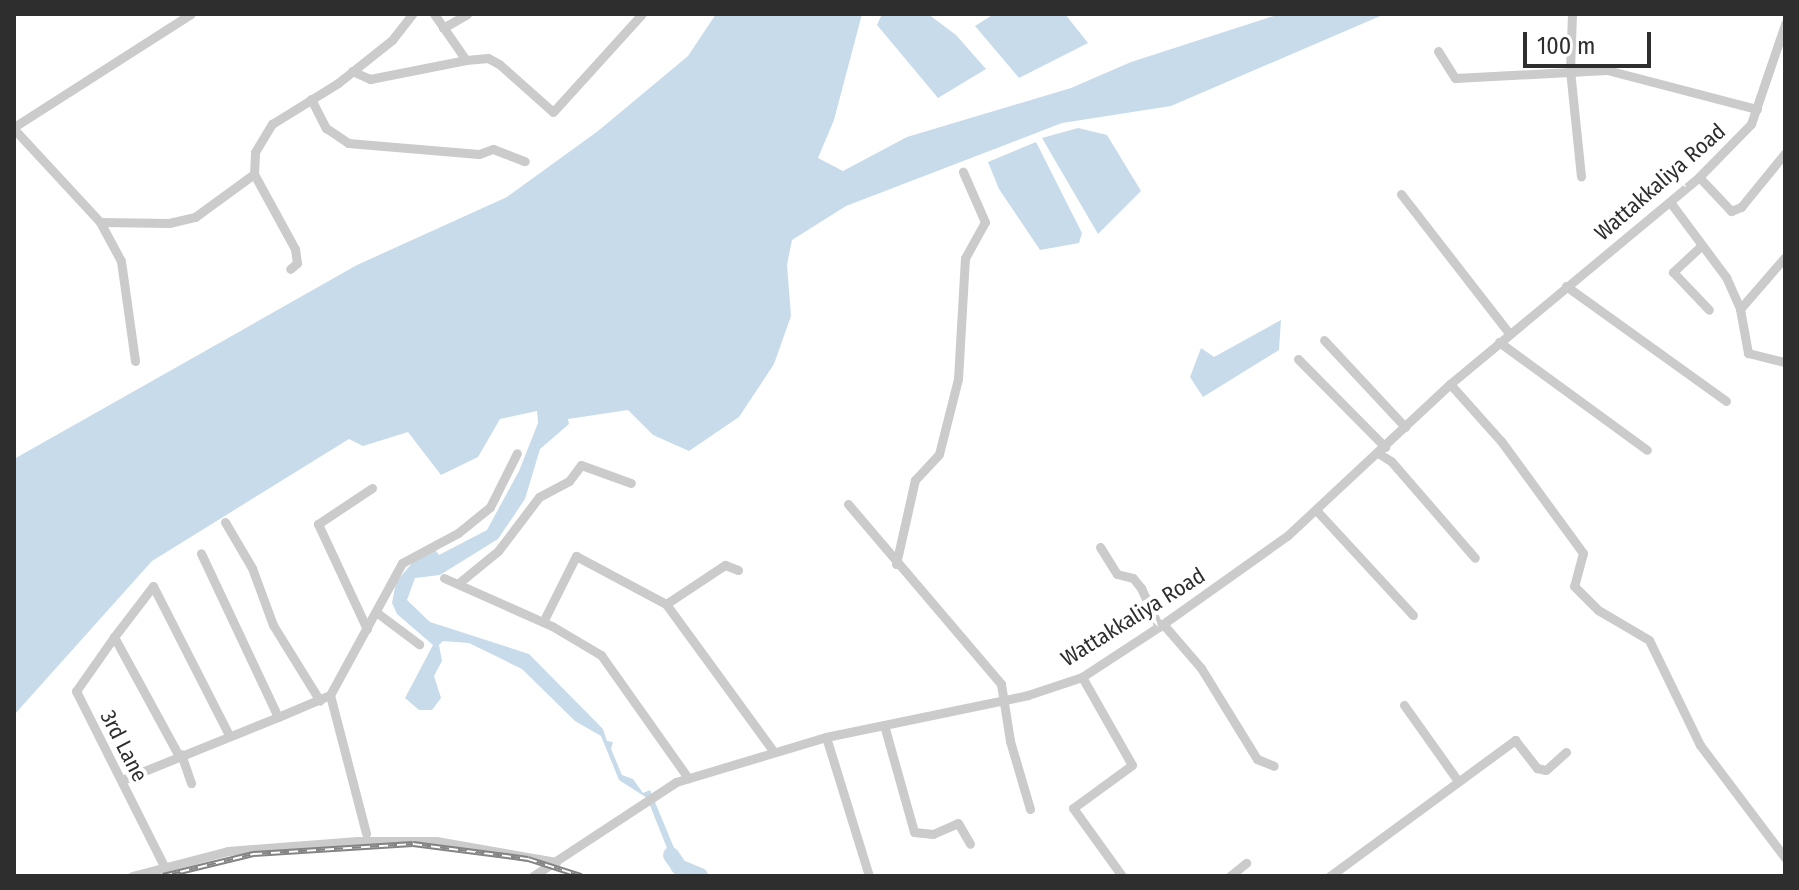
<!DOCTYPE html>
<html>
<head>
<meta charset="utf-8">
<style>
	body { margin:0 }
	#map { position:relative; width:1799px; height:890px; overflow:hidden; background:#fff; font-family:"Fira Sans Condensed",sans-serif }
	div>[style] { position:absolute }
	.water>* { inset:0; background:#c8dbea }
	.river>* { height:16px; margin:-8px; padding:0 8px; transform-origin:8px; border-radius:8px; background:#c8dbea }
	.minor>* { height:9px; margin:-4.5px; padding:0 4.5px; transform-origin:4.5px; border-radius:4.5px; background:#cbcbcb }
	.rail>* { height:6px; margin-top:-3px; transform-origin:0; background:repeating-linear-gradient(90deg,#fff 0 9px,#838383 0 18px); box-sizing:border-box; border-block:2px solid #838383 }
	span { translate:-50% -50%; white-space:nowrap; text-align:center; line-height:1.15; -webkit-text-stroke:8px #fff; paint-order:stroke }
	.street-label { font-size:22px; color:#2e2e2e }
	.frame { position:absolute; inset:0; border:16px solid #2e2e2e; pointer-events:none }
	.scale { position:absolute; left:1523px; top:32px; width:128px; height:36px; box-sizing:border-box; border:4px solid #2e2e2e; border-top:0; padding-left:10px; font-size:24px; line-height:28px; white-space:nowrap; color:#2e2e2e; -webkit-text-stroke:6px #fff; paint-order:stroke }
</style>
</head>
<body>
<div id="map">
	<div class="water">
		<div style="clip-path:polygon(716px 14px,862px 14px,834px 120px,818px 158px,843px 171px,907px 137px,1071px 88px,1131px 62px,1280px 14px,1385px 14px,1171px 106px,1062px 123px,846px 206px,792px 240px,787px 265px,791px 316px,774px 364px,739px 417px,689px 451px,653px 435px,628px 410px,568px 419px,569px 424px,540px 449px,525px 499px,498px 539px,440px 575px,415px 578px,407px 600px,430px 622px,529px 654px,603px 729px,607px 741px,613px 742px,611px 749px,622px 775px,633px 779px,643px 793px,650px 790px,679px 860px,709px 876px,675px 868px,647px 798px,619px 780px,601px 736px,575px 721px,522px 669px,469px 643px,443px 641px,439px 645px,442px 661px,434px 676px,441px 698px,432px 710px,419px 710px,405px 698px,433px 645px,397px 614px,392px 603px,396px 582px,419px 555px,434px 548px,439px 555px,487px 530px,519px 471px,538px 423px,537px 411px,500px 419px,478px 457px,441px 475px,408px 432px,363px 446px,349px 439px,152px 561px,14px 715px,14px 459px,357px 265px,507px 197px,598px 131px,688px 56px)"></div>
		<div style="clip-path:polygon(882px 14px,928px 14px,956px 35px,986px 69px,938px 98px,877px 25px)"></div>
		<div style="clip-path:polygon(994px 14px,1065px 14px,1088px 43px,1019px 78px,975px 26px)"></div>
		<div style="clip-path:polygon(1078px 128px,1107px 135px,1141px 191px,1098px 234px,1042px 138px)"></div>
		<div style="clip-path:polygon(1036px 142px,1082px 233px,1079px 243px,1040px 250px,999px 189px,988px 162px)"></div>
		<div style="clip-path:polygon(1281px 320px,1279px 350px,1203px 397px,1190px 377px,1201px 348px,1214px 357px)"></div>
	</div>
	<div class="river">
		<div style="left:671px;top:855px;width:14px;rotate:56deg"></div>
		<div style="left:679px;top:867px;width:23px;rotate:23deg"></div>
	</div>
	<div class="minor">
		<div style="left:434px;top:14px;width:56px;rotate:55.2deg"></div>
		<div style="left:466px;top:60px;width:22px;rotate:-5deg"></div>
		<div style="left:488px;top:58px;width:13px;rotate:29deg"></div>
		<div style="left:499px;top:64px;width:72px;rotate:41.6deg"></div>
		<div style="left:553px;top:112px;width:132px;rotate:-47.8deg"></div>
		<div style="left:1572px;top:14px;width:56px;rotate:92deg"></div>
		<div style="left:1570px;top:70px;width:107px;rotate:84.1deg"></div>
		<div style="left:443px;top:28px;width:28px;rotate:-30deg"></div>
		<div style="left:1438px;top:51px;width:32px;rotate:58deg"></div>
		<div style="left:1455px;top:78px;width:152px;rotate:-3deg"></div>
		<div style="left:1607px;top:70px;width:155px;rotate:14.6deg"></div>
		<div style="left:352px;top:71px;width:20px;rotate:24deg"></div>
		<div style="left:370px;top:79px;width:98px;rotate:-11.2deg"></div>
		<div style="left:311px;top:99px;width:33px;rotate:63deg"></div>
		<div style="left:326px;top:128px;width:27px;rotate:34deg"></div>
		<div style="left:348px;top:143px;width:131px;rotate:4.8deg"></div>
		<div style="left:479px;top:154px;width:15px;rotate:-20deg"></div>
		<div style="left:493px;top:149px;width:34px;rotate:21deg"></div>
		<div style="left:14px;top:127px;width:210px;rotate:-32.6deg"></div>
		<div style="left:14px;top:129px;width:127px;rotate:47.2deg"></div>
		<div style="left:100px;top:222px;width:69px;rotate:0.8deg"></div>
		<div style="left:169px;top:223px;width:27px;rotate:-13deg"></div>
		<div style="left:195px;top:217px;width:73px;rotate:-36.1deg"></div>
		<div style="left:254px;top:174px;width:22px;rotate:-87deg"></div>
		<div style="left:255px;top:152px;width:33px;rotate:-59deg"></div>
		<div style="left:272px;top:124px;width:78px;rotate:-31.8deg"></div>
		<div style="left:338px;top:83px;width:69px;rotate:-38.5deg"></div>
		<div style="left:392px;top:40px;width:33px;rotate:-52deg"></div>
		<div style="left:254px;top:174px;width:85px;rotate:61.3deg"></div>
		<div style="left:295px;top:249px;width:14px;rotate:82deg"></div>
		<div style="left:297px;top:263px;width:9px;rotate:139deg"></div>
		<div style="left:1699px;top:177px;width:47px;rotate:46.7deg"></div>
		<div style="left:1731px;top:211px;width:11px;rotate:-22deg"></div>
		<div style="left:1741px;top:207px;width:70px;rotate:-50.8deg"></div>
		<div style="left:1401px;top:194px;width:176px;rotate:52.2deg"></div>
		<div style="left:1670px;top:202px;width:94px;rotate:53.3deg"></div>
		<div style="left:1726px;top:277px;width:35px;rotate:66deg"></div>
		<div style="left:1740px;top:309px;width:69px;rotate:-49.1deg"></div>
		<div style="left:100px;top:222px;width:44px;rotate:61.7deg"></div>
		<div style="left:121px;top:261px;width:101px;rotate:82deg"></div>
		<div style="left:1702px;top:245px;width:40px;rotate:137deg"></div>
		<div style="left:1673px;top:272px;width:52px;rotate:46.5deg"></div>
		<div style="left:1566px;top:286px;width:197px;rotate:35.7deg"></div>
		<div style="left:1740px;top:309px;width:45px;rotate:79.7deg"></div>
		<div style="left:1748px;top:353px;width:38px;rotate:14deg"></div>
		<div style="left:1324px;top:340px;width:119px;rotate:47deg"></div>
		<div style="left:1499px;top:342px;width:183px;rotate:36.1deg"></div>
		<div style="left:1298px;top:359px;width:124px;rotate:45.3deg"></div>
		<div style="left:1450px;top:384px;width:76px;rotate:48.2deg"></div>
		<div style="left:1501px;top:441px;width:139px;rotate:53.8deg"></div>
		<div style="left:1583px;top:553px;width:34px;rotate:105deg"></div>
		<div style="left:1574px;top:586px;width:34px;rotate:45deg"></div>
		<div style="left:1598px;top:610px;width:59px;rotate:30.5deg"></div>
		<div style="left:1649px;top:640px;width:117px;rotate:64.1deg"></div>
		<div style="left:1700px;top:745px;width:141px;rotate:53deg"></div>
		<div style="left:1378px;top:453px;width:15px;rotate:32deg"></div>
		<div style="left:1391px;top:461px;width:128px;rotate:49.1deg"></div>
		<div style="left:848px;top:504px;width:236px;rotate:49.6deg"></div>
		<div style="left:1001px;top:684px;width:58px;rotate:81deg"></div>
		<div style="left:1010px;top:741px;width:71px;rotate:73.6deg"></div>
		<div style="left:1316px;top:510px;width:143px;rotate:47.3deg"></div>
		<div style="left:225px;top:522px;width:53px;rotate:59.6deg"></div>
		<div style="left:252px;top:568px;width:61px;rotate:69.8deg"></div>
		<div style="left:273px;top:625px;width:89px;rotate:58.3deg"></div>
		<div style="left:1100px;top:547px;width:32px;rotate:58deg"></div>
		<div style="left:1117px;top:574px;width:16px;rotate:14deg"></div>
		<div style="left:1133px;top:578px;width:13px;rotate:51deg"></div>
		<div style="left:1141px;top:588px;width:43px;rotate:65.2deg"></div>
		<div style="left:896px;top:564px;width:86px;rotate:-77.3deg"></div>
		<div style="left:915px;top:480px;width:35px;rotate:-47deg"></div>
		<div style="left:939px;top:454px;width:77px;rotate:-75.8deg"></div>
		<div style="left:958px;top:379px;width:121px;rotate:-86.7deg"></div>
		<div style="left:965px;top:258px;width:41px;rotate:-60.9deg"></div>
		<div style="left:985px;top:222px;width:55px;rotate:-113.7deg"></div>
		<div style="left:444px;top:578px;width:118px;rotate:24deg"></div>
		<div style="left:552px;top:626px;width:57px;rotate:30.6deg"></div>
		<div style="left:601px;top:655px;width:151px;rotate:54.7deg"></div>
		<div style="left:460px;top:582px;width:49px;rotate:-39.2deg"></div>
		<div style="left:498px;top:551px;width:68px;rotate:-52.8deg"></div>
		<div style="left:539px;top:497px;width:34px;rotate:-28deg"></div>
		<div style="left:569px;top:481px;width:20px;rotate:-53deg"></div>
		<div style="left:581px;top:465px;width:53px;rotate:19.8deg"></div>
		<div style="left:666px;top:604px;width:71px;rotate:-33.5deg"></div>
		<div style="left:725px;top:565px;width:14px;rotate:21deg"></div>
		<div style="left:376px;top:612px;width:54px;rotate:36.7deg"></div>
		<div style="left:543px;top:622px;width:74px;rotate:-63.4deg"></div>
		<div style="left:576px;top:556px;width:102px;rotate:28.1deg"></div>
		<div style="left:666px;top:604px;width:182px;rotate:53.9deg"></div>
		<div style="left:1163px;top:624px;width:58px;rotate:49.2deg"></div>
		<div style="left:1201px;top:668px;width:107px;rotate:58.4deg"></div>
		<div style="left:1257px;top:759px;width:18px;rotate:22deg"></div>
		<div style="left:367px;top:629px;width:116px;rotate:-115deg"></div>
		<div style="left:318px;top:524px;width:65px;rotate:-33.7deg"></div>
		<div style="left:114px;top:637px;width:66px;rotate:125.1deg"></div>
		<div style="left:76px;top:691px;width:207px;rotate:63.3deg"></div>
		<div style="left:1082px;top:677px;width:101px;rotate:60.4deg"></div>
		<div style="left:1132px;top:765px;width:73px;rotate:143.9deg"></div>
		<div style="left:1073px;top:808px;width:84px;rotate:54.2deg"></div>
		<div style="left:330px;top:695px;width:143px;rotate:75.4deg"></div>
		<div style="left:1404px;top:705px;width:93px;rotate:54.6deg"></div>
		<div style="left:278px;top:717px;width:56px;rotate:-22.9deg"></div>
		<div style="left:330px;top:695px;width:150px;rotate:-61.4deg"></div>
		<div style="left:402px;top:563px;width:64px;rotate:-28.2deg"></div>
		<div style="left:458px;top:533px;width:41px;rotate:-39.1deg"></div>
		<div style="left:490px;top:507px;width:60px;rotate:-63.4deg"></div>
		<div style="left:884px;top:725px;width:111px;rotate:74.3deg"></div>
		<div style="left:914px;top:832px;width:19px;rotate:6deg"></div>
		<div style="left:933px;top:834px;width:27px;rotate:-24deg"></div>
		<div style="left:958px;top:823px;width:24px;rotate:60deg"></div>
		<div style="left:826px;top:737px;width:145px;rotate:72.8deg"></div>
		<div style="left:181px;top:754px;width:31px;rotate:71deg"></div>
		<div style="left:179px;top:756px;width:136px;rotate:-118.6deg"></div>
		<div style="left:114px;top:637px;width:64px;rotate:-52.6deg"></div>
		<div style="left:153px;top:586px;width:167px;rotate:63deg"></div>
		<div style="left:122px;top:780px;width:168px;rotate:-22deg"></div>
		<div style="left:278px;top:717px;width:181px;rotate:-115.2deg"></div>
		<div style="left:132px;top:876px;width:99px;rotate:-14.6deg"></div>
		<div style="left:228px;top:851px;width:130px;rotate:-4.4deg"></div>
		<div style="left:358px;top:841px;width:78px"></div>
		<div style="left:436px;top:841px;width:122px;rotate:9.9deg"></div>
		<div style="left:533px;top:876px;width:171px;rotate:-33.3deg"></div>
		<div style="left:676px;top:782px;width:157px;rotate:-16.7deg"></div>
		<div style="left:826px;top:737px;width:206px;rotate:-11.7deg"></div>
		<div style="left:1028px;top:695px;width:57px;rotate:-18.4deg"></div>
		<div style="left:1082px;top:677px;width:97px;rotate:-33.2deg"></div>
		<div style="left:1163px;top:624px;width:152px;rotate:-35.4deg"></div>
		<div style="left:1287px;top:536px;width:223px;rotate:-43deg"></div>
		<div style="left:1450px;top:384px;width:324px;rotate:-39.7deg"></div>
		<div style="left:1699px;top:177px;width:74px;rotate:-45.5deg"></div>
		<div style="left:1751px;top:124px;width:106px;rotate:-71.2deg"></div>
		<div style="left:1230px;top:876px;width:21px;rotate:-39deg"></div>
		<div style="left:1330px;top:876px;width:230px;rotate:-36.3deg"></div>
		<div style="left:1515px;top:740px;width:36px;rotate:52deg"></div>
		<div style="left:1537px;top:768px;width:9px;rotate:13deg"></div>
		<div style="left:1546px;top:770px;width:27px;rotate:-42deg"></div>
	</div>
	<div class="rail">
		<div style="left:163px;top:876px;width:93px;rotate:-13.7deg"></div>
		<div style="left:253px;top:854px;width:160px;rotate:-3.6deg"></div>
		<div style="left:413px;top:844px;width:116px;rotate:7.4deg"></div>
		<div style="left:528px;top:859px;width:56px;rotate:17.8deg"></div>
	</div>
	<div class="street-label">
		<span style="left:1660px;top:182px;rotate:-41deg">Wattakkaliya Road</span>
		<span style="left:1133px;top:617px;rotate:-32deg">Wattakkaliya Road</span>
		<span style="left:124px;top:746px;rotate:63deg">3rd Lane</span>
	</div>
	<div class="frame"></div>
	<div class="scale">100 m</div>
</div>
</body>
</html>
